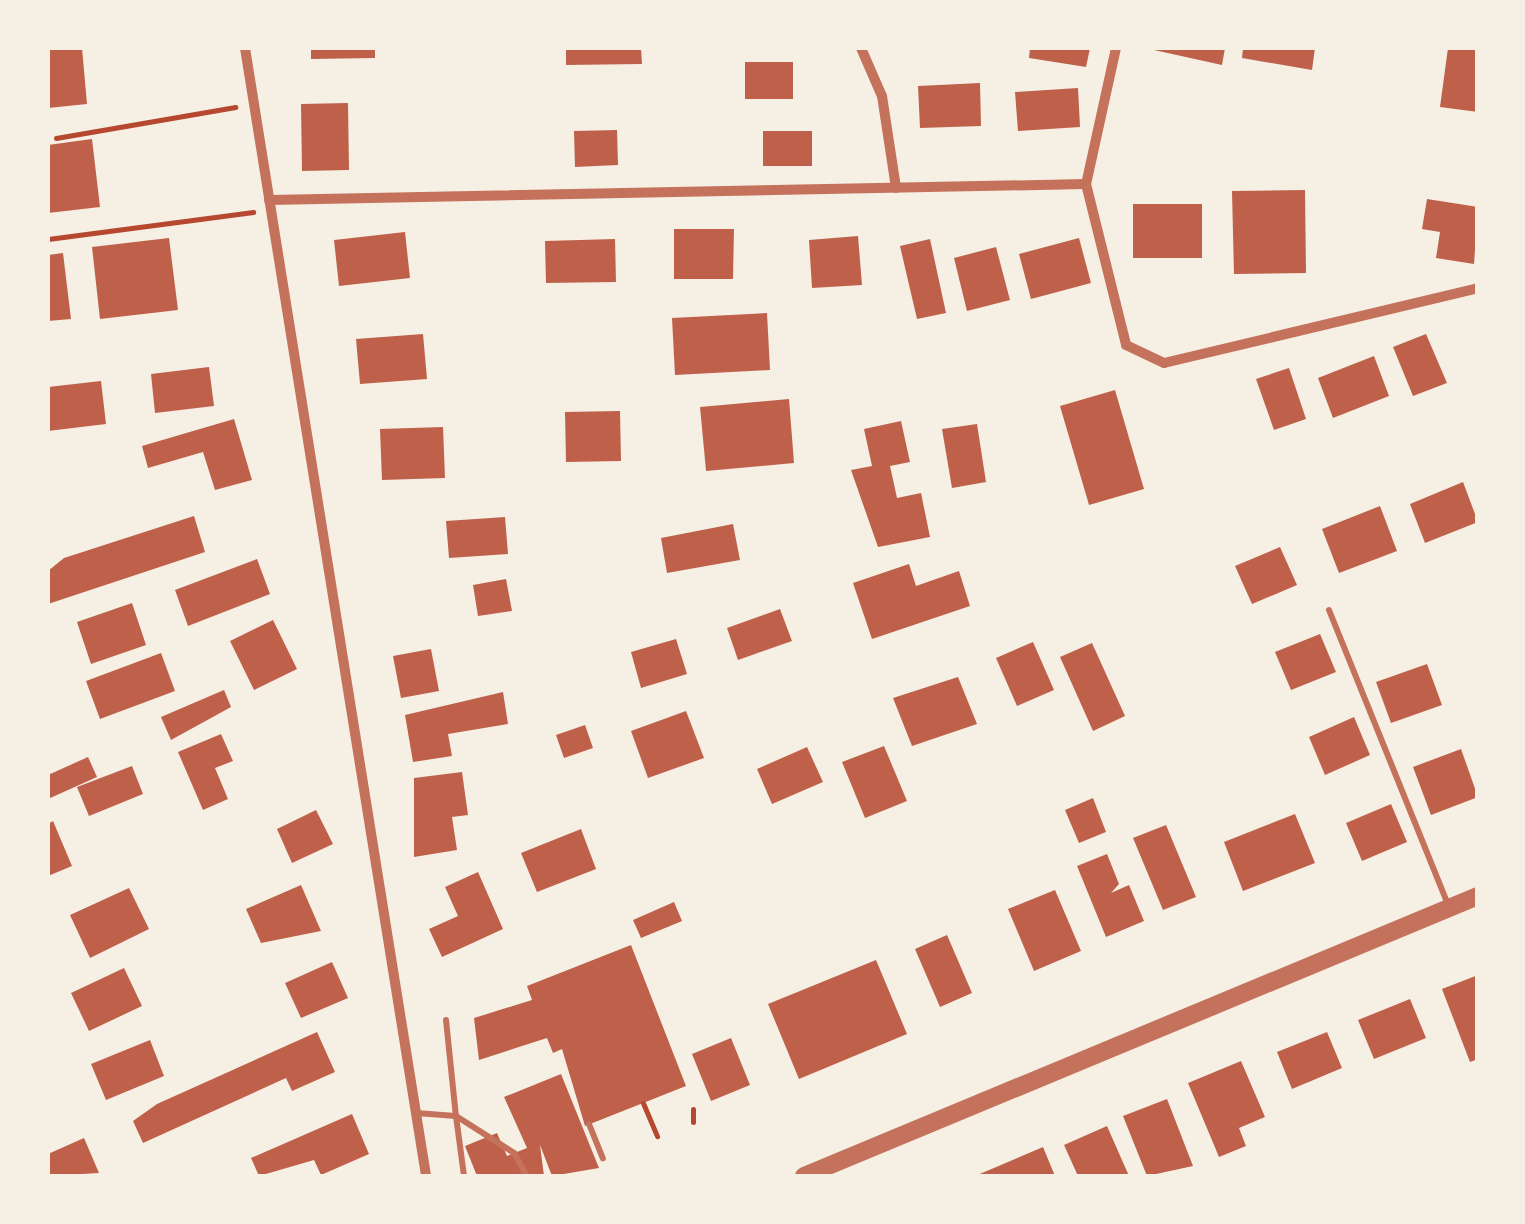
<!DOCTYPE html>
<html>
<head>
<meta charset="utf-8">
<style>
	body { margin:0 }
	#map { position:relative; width:1525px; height:1224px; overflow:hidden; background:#f6efe4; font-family:"Nunito Sans",sans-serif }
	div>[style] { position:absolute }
	.building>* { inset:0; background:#bf614a }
	.path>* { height:5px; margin:-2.5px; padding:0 2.5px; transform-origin:2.5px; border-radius:2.5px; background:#b5482f }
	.service>* { height:6px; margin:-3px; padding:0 3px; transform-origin:3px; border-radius:3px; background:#c5725c }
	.minor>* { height:10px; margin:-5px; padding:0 5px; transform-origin:5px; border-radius:5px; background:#c5725c }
	.tertiary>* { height:18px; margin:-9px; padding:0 9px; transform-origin:9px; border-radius:9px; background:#c5725c }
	span { translate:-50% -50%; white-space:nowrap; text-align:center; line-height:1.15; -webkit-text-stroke:8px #f6efe4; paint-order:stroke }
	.frame { position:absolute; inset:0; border:50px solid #f6efe4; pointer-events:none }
</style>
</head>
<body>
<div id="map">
	<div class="building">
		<div style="clip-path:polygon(48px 48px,82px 48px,87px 104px,48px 108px)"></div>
		<div style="clip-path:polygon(311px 48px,375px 48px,375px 58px,311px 59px)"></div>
		<div style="clip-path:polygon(566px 48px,641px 48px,642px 64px,566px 65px)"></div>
		<div style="clip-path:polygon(1030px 48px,1090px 48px,1086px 67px,1029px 58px)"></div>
		<div style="clip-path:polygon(1145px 48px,1225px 48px,1222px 65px)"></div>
		<div style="clip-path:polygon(1243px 48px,1315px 48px,1312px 70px,1242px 58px)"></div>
		<div style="clip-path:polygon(1448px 48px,1478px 48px,1478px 112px,1440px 107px)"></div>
		<div style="clip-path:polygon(745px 62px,793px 62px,793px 99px,745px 99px)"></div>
		<div style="clip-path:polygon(980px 83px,981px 126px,920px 128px,918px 86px)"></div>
		<div style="clip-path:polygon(1078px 88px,1080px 127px,1018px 131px,1015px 92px)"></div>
		<div style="clip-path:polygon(348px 103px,349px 170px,302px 171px,301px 104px)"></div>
		<div style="clip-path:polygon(617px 130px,618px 165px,575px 167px,574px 131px)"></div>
		<div style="clip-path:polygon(763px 131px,812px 131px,812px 166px,763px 166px)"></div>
		<div style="clip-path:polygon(92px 139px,100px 207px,48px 213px,48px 145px)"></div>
		<div style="clip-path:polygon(1305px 190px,1306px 273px,1234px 274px,1232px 191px)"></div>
		<div style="clip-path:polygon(1427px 199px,1478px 207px,1474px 264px,1436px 258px,1440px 232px,1422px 229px)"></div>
		<div style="clip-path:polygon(1133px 204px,1202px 204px,1202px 258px,1133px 258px)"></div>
		<div style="clip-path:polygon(674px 229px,734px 229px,733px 279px,674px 279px)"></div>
		<div style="clip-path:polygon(405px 232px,410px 278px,339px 286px,334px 240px)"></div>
		<div style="clip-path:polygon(858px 236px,862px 285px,812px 288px,809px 240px)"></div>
		<div style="clip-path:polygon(169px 238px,178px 310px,100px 319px,92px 247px)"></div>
		<div style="clip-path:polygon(1079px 238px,1091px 283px,1031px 299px,1019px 254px)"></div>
		<div style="clip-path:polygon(615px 239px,616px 282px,546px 283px,545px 241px)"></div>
		<div style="clip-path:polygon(930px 239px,946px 313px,917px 319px,900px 246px)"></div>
		<div style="clip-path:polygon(996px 247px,1010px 300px,967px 311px,954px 258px)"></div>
		<div style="clip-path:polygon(63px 253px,71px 319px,48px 321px,48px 255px)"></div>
		<div style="clip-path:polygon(767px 313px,770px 370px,675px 375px,672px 318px)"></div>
		<div style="clip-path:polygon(423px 334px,427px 379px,360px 384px,356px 339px)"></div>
		<div style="clip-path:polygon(1426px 334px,1447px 383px,1413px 396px,1393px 347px)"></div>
		<div style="clip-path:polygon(1374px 356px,1389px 396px,1333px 418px,1318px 378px)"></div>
		<div style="clip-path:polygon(209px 367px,214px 406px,155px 413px,151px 374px)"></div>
		<div style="clip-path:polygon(1289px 368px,1306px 419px,1274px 430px,1256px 379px)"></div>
		<div style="clip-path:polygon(101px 381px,106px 424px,48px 431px,48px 387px)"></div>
		<div style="clip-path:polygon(1115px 390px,1144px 489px,1089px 505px,1060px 406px)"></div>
		<div style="clip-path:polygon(789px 399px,794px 463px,706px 471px,700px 407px)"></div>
		<div style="clip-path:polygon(620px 411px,621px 461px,566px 462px,565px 412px)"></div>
		<div style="clip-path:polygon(234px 419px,252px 480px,215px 490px,203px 452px,148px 468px,142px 446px)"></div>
		<div style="clip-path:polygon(901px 421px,910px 462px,890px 466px,897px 498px,921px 493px,930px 537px,878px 547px,851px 470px,872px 466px,864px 429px)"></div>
		<div style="clip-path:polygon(977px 424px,986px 482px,952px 488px,942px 429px)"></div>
		<div style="clip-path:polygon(443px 427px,445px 478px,382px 480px,380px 429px)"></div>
		<div style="clip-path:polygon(1463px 482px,1478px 522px,1425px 543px,1410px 504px)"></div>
		<div style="clip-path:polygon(1380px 506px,1397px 551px,1339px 573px,1322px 529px)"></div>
		<div style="clip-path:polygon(194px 516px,205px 552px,48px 604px,48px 571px,64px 558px)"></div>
		<div style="clip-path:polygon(505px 517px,508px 554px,449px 558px,446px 521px)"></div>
		<div style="clip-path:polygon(733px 524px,740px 560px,667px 573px,661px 538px)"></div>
		<div style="clip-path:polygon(1280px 547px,1297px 585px,1252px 604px,1235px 566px)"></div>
		<div style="clip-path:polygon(257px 559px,270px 594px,188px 626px,175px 590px)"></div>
		<div style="clip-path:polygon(909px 564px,916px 586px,959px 571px,970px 606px,872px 639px,853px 583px)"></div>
		<div style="clip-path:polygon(506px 579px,512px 611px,478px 616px,473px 585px)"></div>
		<div style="clip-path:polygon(132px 603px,146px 645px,91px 664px,77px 622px)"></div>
		<div style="clip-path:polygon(780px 609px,792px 641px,738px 660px,727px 628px)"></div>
		<div style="clip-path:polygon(273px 620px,297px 669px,254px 690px,230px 641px)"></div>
		<div style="clip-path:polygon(1320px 634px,1336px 672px,1291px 690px,1275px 652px)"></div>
		<div style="clip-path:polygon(676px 639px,687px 674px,641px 688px,631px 652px)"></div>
		<div style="clip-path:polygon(1033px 642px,1054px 690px,1017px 706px,996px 658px)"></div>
		<div style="clip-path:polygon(1092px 643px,1125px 716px,1093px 731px,1060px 657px)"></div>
		<div style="clip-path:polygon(431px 649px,439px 691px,401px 698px,393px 656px)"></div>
		<div style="clip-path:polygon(161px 653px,175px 691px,100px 719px,86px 681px)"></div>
		<div style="clip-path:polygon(1427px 664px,1442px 705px,1391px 723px,1376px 682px)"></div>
		<div style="clip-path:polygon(958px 677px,977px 724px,912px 746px,893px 698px)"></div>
		<div style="clip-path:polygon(224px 690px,231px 707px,171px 740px,161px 717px)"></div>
		<div style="clip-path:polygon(503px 692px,508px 724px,448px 734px,452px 756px,413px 762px,405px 715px)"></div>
		<div style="clip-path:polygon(686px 711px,704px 758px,648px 778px,631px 731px)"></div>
		<div style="clip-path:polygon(1354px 717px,1370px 755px,1325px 775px,1309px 737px)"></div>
		<div style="clip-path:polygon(585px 725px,593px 748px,564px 758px,556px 735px)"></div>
		<div style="clip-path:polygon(221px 734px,233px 761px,215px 768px,228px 799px,203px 810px,178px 752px)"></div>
		<div style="clip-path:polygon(884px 746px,907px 801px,865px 818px,842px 762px)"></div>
		<div style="clip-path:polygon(807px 747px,823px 782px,772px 804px,757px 769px)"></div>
		<div style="clip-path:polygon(1461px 749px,1478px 797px,1431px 815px,1413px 767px)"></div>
		<div style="clip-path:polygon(88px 757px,97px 777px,48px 799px,48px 775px)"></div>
		<div style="clip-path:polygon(132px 766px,143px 794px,89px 816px,77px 787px)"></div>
		<div style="clip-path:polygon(462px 772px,468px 815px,452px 817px,457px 850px,414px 857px,414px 778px)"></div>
		<div style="clip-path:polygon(1093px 798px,1106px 832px,1079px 843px,1065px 810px)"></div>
		<div style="clip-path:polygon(1391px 804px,1407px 842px,1362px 861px,1346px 823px)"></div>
		<div style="clip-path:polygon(316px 810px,333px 844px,292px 863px,277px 829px)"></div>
		<div style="clip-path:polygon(1295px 814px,1315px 863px,1243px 891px,1224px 842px)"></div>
		<div style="clip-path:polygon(53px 821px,72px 866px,48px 876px,48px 824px)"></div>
		<div style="clip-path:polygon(1166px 825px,1196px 897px,1163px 910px,1133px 838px)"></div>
		<div style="clip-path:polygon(581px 829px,596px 869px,537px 892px,521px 853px)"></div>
		<div style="clip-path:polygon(1107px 854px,1119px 884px,1111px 893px,1129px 885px,1144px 921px,1106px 937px,1077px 866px)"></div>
		<div style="clip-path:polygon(478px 872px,503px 929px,442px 957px,429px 929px,458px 916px,445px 887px)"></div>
		<div style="clip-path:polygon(301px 885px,321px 931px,261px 943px,246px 909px)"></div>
		<div style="clip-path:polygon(129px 888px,149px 929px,90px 958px,70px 915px)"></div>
		<div style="clip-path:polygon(1055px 890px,1081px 951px,1034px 971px,1008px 909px)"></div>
		<div style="clip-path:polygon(674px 902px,682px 921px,641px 938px,633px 920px)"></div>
		<div style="clip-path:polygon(947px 935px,972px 993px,940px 1007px,915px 949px)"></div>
		<div style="clip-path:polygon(631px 945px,686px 1086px,585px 1126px,562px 1049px,553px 1053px,547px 1038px,479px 1060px,474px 1018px,532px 1000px,527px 986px)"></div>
		<div style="clip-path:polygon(876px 960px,907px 1034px,799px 1079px,768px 1004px)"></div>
		<div style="clip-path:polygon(332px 962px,348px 998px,301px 1018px,285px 983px)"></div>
		<div style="clip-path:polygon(124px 968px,142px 1006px,89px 1031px,71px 993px)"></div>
		<div style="clip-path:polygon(1478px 975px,1478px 1059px,1470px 1062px,1442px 989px)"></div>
		<div style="clip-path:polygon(1410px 999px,1426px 1038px,1374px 1059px,1358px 1020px)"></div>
		<div style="clip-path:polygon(317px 1032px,335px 1072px,292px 1091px,286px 1078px,143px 1143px,133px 1121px,157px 1104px)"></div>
		<div style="clip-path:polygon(1327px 1032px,1342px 1068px,1292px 1089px,1277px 1052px)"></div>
		<div style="clip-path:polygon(731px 1038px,750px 1085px,711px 1101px,692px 1054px)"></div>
		<div style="clip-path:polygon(150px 1040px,164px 1076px,106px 1100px,91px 1064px)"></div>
		<div style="clip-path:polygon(1241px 1061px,1265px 1117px,1239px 1128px,1246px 1146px,1219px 1157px,1188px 1083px)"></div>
		<div style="clip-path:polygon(561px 1074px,599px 1168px,552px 1176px,540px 1145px,544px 1176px,477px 1176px,465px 1146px,497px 1133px,507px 1156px,527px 1148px,504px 1097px)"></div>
		<div style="clip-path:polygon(1167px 1099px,1193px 1166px,1147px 1176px,1123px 1116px)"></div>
		<div style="clip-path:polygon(352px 1114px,369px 1154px,321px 1175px,314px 1160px,259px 1176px,251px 1158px)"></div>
		<div style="clip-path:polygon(1107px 1126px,1129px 1176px,1078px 1176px,1064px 1145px)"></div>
		<div style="clip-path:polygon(84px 1138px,99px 1173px,48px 1176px,48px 1154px)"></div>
		<div style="clip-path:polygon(1043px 1147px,1055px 1176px,975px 1176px)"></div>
	</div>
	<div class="path">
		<div style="left:56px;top:138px;width:182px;rotate:-9.8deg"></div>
		<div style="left:48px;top:239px;width:207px;rotate:-7.5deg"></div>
		<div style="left:643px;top:1103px;width:36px;rotate:67deg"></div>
		<div style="left:693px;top:1122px;width:13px;rotate:-90deg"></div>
	</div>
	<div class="service">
		<div style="left:1329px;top:610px;width:318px;rotate:68deg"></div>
		<div style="left:446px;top:1020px;width:97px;rotate:84.1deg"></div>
		<div style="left:456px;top:1116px;width:69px;rotate:32.5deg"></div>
		<div style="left:514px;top:1153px;width:26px;rotate:61deg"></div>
		<div style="left:416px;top:1113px;width:40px;rotate:4.3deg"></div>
		<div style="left:456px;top:1116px;width:61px;rotate:82.4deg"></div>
		<div style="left:589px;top:1124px;width:37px;rotate:68deg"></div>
	</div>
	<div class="minor">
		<div style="left:245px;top:48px;width:1142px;rotate:80.88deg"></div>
		<div style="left:861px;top:48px;width:52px;rotate:66.4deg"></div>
		<div style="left:882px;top:96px;width:93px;rotate:81.3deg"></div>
		<div style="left:1116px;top:48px;width:139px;rotate:102.4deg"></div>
		<div style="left:1086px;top:184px;width:166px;rotate:76deg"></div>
		<div style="left:1126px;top:345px;width:42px;rotate:25.3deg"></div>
		<div style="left:1164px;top:363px;width:323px;rotate:-13.4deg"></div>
		<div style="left:269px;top:200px;width:817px;rotate:-1.12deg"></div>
	</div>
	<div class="tertiary">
		<div style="left:804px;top:1176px;width:730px;rotate:-22.56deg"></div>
	</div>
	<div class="frame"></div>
</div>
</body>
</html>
